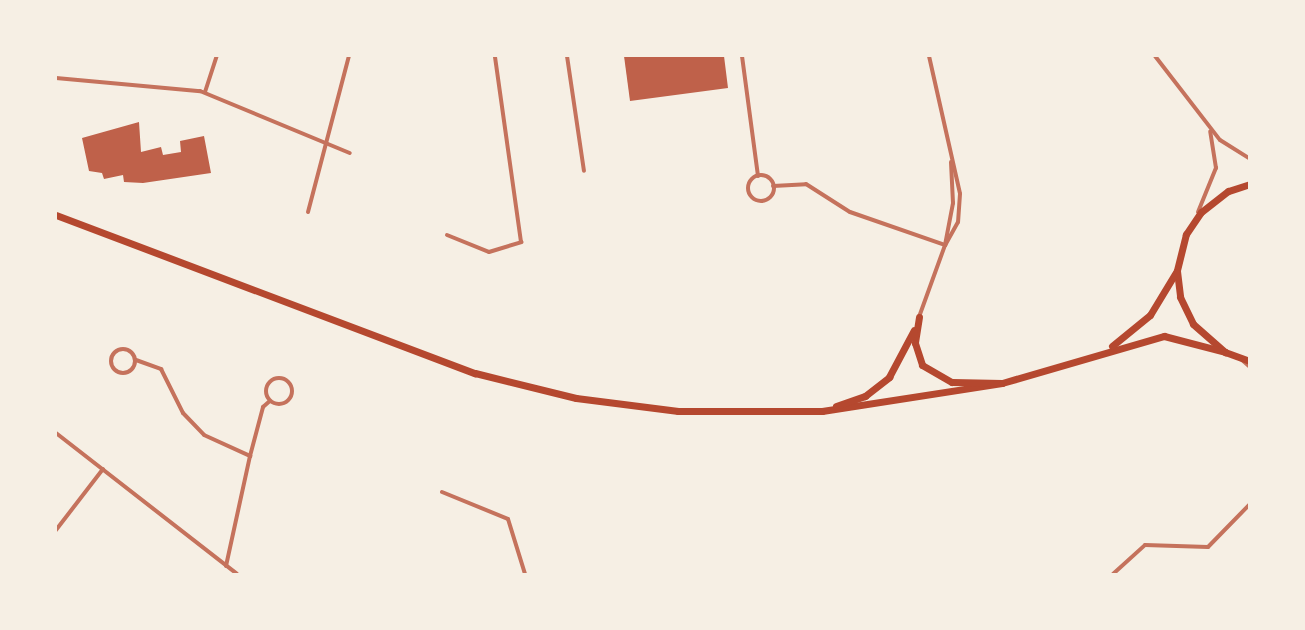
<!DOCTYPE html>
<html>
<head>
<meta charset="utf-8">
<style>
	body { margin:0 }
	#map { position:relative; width:1305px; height:630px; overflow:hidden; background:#f6efe4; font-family:Arial,sans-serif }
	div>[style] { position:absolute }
	.building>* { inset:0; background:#bf614a }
	.minor>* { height:4px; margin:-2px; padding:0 2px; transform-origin:2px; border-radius:2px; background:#c5725c }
	.minor>.ring { margin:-2px; padding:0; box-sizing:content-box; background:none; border:4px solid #c5725c; border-radius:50% }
	.trunk>* { height:7px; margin:-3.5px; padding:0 3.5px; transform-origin:3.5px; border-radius:3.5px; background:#b5482f }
	span { translate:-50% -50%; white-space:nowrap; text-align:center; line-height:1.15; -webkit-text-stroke:6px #f6efe4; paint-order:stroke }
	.frame { position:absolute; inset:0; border:57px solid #f6efe4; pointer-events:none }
</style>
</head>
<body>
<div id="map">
	<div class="building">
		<div style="clip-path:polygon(624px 56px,724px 56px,728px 88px,630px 101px)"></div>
		<div style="clip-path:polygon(139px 122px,141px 152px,161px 147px,163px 155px,181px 152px,180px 141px,204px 136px,211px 173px,143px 183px,124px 182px,123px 175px,104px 179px,102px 173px,89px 171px,82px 138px)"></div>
	</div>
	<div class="minor">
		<div style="left:567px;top:56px;width:116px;rotate:81.6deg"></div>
		<div style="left:742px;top:56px;width:121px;rotate:82.4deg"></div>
		<div style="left:929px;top:56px;width:141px;rotate:77.3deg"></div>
		<div style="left:960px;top:194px;width:28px;rotate:94deg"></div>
		<div style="left:958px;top:222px;width:26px;rotate:119deg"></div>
		<div style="left:1155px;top:56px;width:106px;rotate:52.3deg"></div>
		<div style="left:1220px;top:140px;width:36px;rotate:32deg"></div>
		<div style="left:56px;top:78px;width:145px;rotate:5.2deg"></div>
		<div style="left:200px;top:91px;width:162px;rotate:22.5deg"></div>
		<div style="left:205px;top:92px;width:38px;rotate:-72deg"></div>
		<div class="ring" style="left:748px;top:175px;width:22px;height:22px"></div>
		<div style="left:773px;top:186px;width:33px;rotate:-3deg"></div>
		<div style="left:806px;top:184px;width:52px;rotate:32.5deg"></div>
		<div style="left:850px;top:212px;width:101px;rotate:19.2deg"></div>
		<div style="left:308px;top:212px;width:161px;rotate:-75.3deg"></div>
		<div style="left:1198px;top:212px;width:48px;rotate:-67.8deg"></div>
		<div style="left:1216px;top:168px;width:37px;rotate:-99deg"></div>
		<div style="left:447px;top:235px;width:45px;rotate:22deg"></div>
		<div style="left:489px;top:252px;width:34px;rotate:-17deg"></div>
		<div style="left:521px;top:242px;width:188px;rotate:-98deg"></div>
		<div style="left:919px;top:317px;width:77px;rotate:-70.1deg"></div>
		<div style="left:945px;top:245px;width:43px;rotate:-79.2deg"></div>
		<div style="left:953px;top:203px;width:41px;rotate:-92.8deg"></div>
		<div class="ring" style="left:111px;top:349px;width:20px;height:20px"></div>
		<div style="left:136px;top:360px;width:27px;rotate:20deg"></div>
		<div style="left:161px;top:369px;width:49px;rotate:63.4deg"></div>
		<div style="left:183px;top:413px;width:30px;rotate:46deg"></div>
		<div style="left:204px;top:435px;width:51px;rotate:24.5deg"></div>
		<div style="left:1242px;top:360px;width:11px;rotate:41deg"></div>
		<div class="ring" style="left:266px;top:378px;width:22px;height:22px"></div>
		<div style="left:56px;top:433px;width:229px;rotate:37.9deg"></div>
		<div style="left:442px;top:492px;width:71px;rotate:22.2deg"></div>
		<div style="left:508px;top:519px;width:58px;rotate:72.8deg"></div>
		<div style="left:56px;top:530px;width:77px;rotate:-52.4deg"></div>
		<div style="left:226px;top:566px;width:113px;rotate:-77.7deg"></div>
		<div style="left:250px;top:456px;width:51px;rotate:-75.1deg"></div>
		<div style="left:263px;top:407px;width:9px;rotate:-41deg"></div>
		<div style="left:1113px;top:574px;width:43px;rotate:-42.2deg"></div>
		<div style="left:1145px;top:545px;width:63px;rotate:1.8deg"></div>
		<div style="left:1208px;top:547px;width:60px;rotate:-45.7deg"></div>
	</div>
	<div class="trunk">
		<div style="left:1250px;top:184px;width:23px;rotate:162deg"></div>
		<div style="left:1228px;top:191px;width:34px;rotate:142deg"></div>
		<div style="left:1201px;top:212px;width:27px;rotate:124deg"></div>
		<div style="left:1186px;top:234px;width:38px;rotate:104deg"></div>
		<div style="left:1177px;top:271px;width:26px;rotate:83deg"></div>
		<div style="left:1180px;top:297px;width:30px;rotate:64deg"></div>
		<div style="left:1193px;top:324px;width:43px;rotate:41.2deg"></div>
		<div style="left:1225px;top:352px;width:27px;rotate:20deg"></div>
		<div style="left:56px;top:215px;width:448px;rotate:20.7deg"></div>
		<div style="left:475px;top:373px;width:104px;rotate:13.9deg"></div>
		<div style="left:576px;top:398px;width:103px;rotate:7.3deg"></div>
		<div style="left:678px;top:411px;width:144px"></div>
		<div style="left:822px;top:411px;width:182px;rotate:-8.8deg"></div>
		<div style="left:919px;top:317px;width:26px;rotate:99deg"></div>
		<div style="left:915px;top:343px;width:23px;rotate:72deg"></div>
		<div style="left:922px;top:365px;width:34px;rotate:30deg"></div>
		<div style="left:952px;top:382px;width:50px;rotate:1.1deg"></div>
		<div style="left:1002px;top:383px;width:169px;rotate:-16.2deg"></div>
		<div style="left:1164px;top:336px;width:63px;rotate:14.7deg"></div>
		<div style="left:1112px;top:346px;width:49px;rotate:-39.2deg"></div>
		<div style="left:1150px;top:315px;width:50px;rotate:-58.8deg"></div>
		<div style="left:836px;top:406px;width:31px;rotate:-19deg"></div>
		<div style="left:865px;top:396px;width:31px;rotate:-38deg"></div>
		<div style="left:889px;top:377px;width:53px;rotate:-62deg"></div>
	</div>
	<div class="frame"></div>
</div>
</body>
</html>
